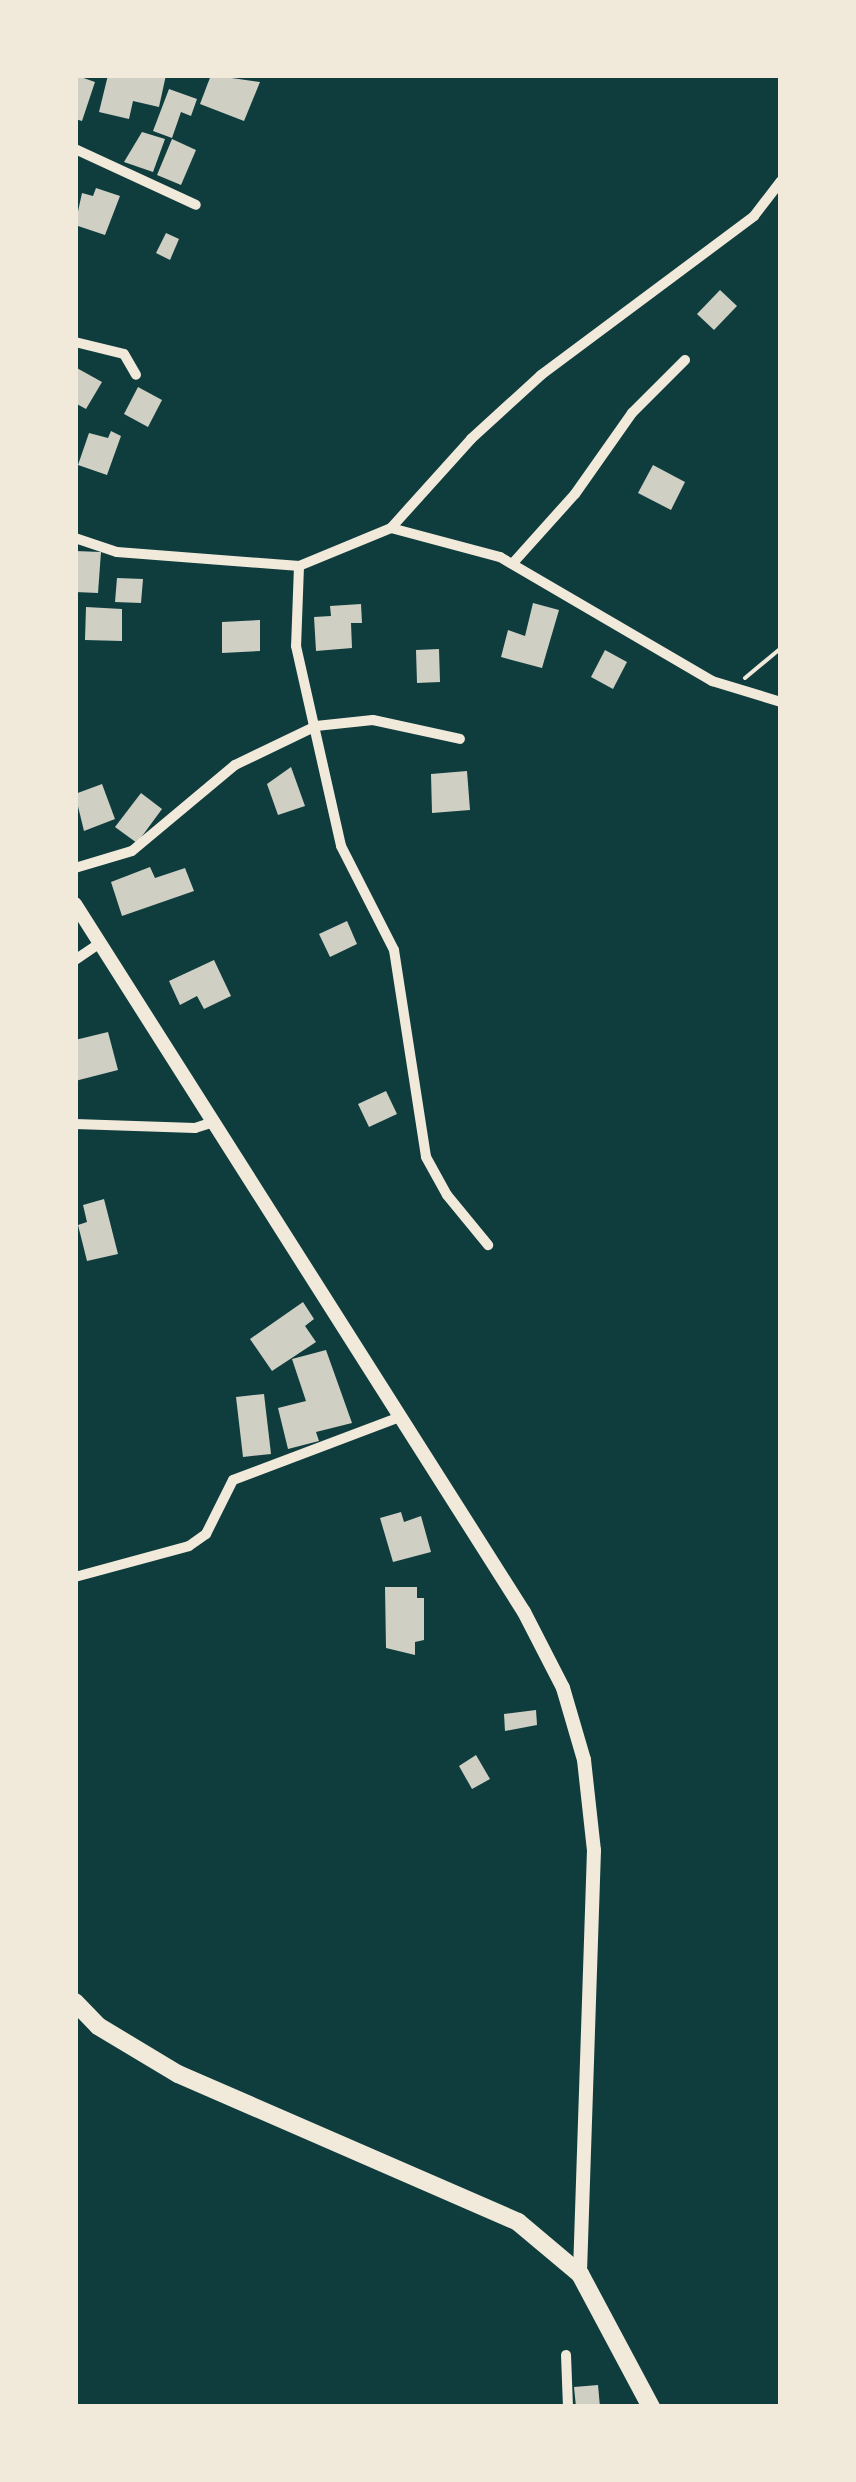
<!DOCTYPE html>
<html>
<head>
<meta charset="utf-8">
<style>
	body { margin:0 }
	#map { position:relative; width:856px; height:2482px; overflow:hidden; background:#0f3d3e; font-family:Cabin,sans-serif }
	div>[style] { position:absolute }
	.building>* { inset:0; background:#cfcfc3 }
	.path>* { height:4px; margin:-2px; padding:0 2px; transform-origin:2px; border-radius:2px; background:#f1e9da }
	.minor>* { height:10px; margin:-5px; padding:0 5px; transform-origin:5px; border-radius:5px; background:#f1e9da }
	.tertiary>* { height:14px; margin:-7px; padding:0 7px; transform-origin:7px; border-radius:7px; background:#f1e9da }
	.primary>* { height:18px; margin:-9px; padding:0 9px; transform-origin:9px; border-radius:9px; background:#f1e9da }
	span { translate:-50% -50%; white-space:nowrap; text-align:center; line-height:1.15; -webkit-text-stroke:9px #f1e9da; paint-order:stroke }
	.frame { position:absolute; inset:0; border:78px solid #f1e9da; pointer-events:none }
</style>
</head>
<body>
<div id="map">
	<div class="building">
		<div style="clip-path:polygon(75px 75px,95px 82px,82px 121px,75px 119px)"></div>
		<div style="clip-path:polygon(108px 75px,166px 75px,159px 107px,133px 101px,129px 119px,99px 112px)"></div>
		<div style="clip-path:polygon(211px 75px,260px 82px,244px 121px,200px 104px)"></div>
		<div style="clip-path:polygon(169px 89px,197px 99px,191px 116px,181px 112px,172px 138px,153px 131px)"></div>
		<div style="clip-path:polygon(142px 132px,165px 139px,153px 172px,124px 162px)"></div>
		<div style="clip-path:polygon(172px 139px,196px 150px,181px 185px,157px 175px)"></div>
		<div style="clip-path:polygon(96px 188px,120px 196px,105px 235px,75px 225px,82px 193px,93px 196px)"></div>
		<div style="clip-path:polygon(166px 233px,179px 239px,170px 260px,156px 253px)"></div>
		<div style="clip-path:polygon(720px 290px,737px 306px,714px 330px,697px 314px)"></div>
		<div style="clip-path:polygon(75px 367px,102px 382px,86px 409px,75px 403px)"></div>
		<div style="clip-path:polygon(138px 387px,162px 400px,148px 427px,124px 414px)"></div>
		<div style="clip-path:polygon(111px 431px,121px 436px,107px 475px,78px 465px,89px 433px,108px 438px)"></div>
		<div style="clip-path:polygon(653px 465px,685px 482px,671px 510px,638px 493px)"></div>
		<div style="clip-path:polygon(75px 551px,101px 552px,98px 593px,75px 592px)"></div>
		<div style="clip-path:polygon(117px 578px,143px 579px,141px 603px,115px 602px)"></div>
		<div style="clip-path:polygon(533px 603px,559px 610px,542px 668px,501px 657px,508px 630px,525px 636px)"></div>
		<div style="clip-path:polygon(361px 604px,362px 623px,351px 623px,352px 648px,316px 651px,314px 617px,331px 616px,330px 606px)"></div>
		<div style="clip-path:polygon(86px 607px,122px 609px,122px 641px,85px 640px)"></div>
		<div style="clip-path:polygon(260px 620px,260px 651px,222px 653px,222px 622px)"></div>
		<div style="clip-path:polygon(439px 649px,440px 682px,417px 683px,416px 650px)"></div>
		<div style="clip-path:polygon(605px 650px,627px 662px,613px 689px,591px 677px)"></div>
		<div style="clip-path:polygon(291px 767px,305px 806px,278px 815px,267px 784px)"></div>
		<div style="clip-path:polygon(467px 771px,470px 810px,432px 813px,431px 774px)"></div>
		<div style="clip-path:polygon(102px 784px,115px 819px,84px 831px,75px 794px)"></div>
		<div style="clip-path:polygon(141px 793px,162px 809px,137px 843px,115px 827px)"></div>
		<div style="clip-path:polygon(150px 867px,155px 878px,185px 868px,194px 891px,122px 916px,111px 882px)"></div>
		<div style="clip-path:polygon(347px 921px,357px 944px,330px 957px,319px 934px)"></div>
		<div style="clip-path:polygon(214px 960px,231px 996px,204px 1009px,197px 996px,180px 1005px,169px 981px)"></div>
		<div style="clip-path:polygon(108px 1032px,118px 1070px,75px 1081px,75px 1040px)"></div>
		<div style="clip-path:polygon(386px 1091px,397px 1114px,369px 1127px,358px 1104px)"></div>
		<div style="clip-path:polygon(104px 1199px,118px 1254px,87px 1261px,78px 1225px,87px 1222px,83px 1205px)"></div>
		<div style="clip-path:polygon(303px 1302px,314px 1319px,305px 1326px,316px 1342px,272px 1371px,250px 1339px)"></div>
		<div style="clip-path:polygon(326px 1350px,352px 1423px,316px 1432px,319px 1441px,288px 1449px,278px 1408px,306px 1401px,292px 1359px)"></div>
		<div style="clip-path:polygon(264px 1394px,271px 1454px,243px 1457px,236px 1397px)"></div>
		<div style="clip-path:polygon(401px 1512px,404px 1522px,421px 1516px,431px 1552px,393px 1562px,380px 1518px)"></div>
		<div style="clip-path:polygon(385px 1587px,417px 1587px,417px 1598px,424px 1598px,424px 1640px,415px 1642px,415px 1655px,386px 1648px)"></div>
		<div style="clip-path:polygon(536px 1710px,537px 1725px,505px 1731px,504px 1714px)"></div>
		<div style="clip-path:polygon(476px 1755px,490px 1779px,472px 1789px,459px 1766px)"></div>
		<div style="clip-path:polygon(598px 2385px,600px 2407px,576px 2407px,574px 2387px)"></div>
	</div>
	<div class="path">
		<div style="left:745px;top:678px;width:47px;rotate:-39.8deg"></div>
	</div>
	<div class="minor">
		<div style="left:75px;top:149px;width:133px;rotate:24.8deg"></div>
		<div style="left:75px;top:342px;width:50px;rotate:13.8deg"></div>
		<div style="left:124px;top:354px;width:24px;rotate:60deg"></div>
		<div style="left:391px;top:528px;width:113px;rotate:14.9deg"></div>
		<div style="left:500px;top:557px;width:246px;rotate:30.3deg"></div>
		<div style="left:712px;top:681px;width:72px;rotate:16.9deg"></div>
		<div style="left:75px;top:538px;width:44px;rotate:18.4deg"></div>
		<div style="left:117px;top:552px;width:183px;rotate:4.4deg"></div>
		<div style="left:299px;top:566px;width:100px;rotate:-22.4deg"></div>
		<div style="left:391px;top:528px;width:120px;rotate:-48deg"></div>
		<div style="left:471px;top:439px;width:95px;rotate:-42.4deg"></div>
		<div style="left:541px;top:375px;width:266px;rotate:-36.7deg"></div>
		<div style="left:754px;top:216px;width:44px;rotate:-52.4deg"></div>
		<div style="left:513px;top:563px;width:93px;rotate:-48.1deg"></div>
		<div style="left:575px;top:494px;width:99px;rotate:-54.9deg"></div>
		<div style="left:632px;top:413px;width:75px;rotate:-45deg"></div>
		<div style="left:299px;top:566px;width:80px;rotate:92.1deg"></div>
		<div style="left:296px;top:646px;width:205px;rotate:77.3deg"></div>
		<div style="left:341px;top:846px;width:117px;rotate:63deg"></div>
		<div style="left:394px;top:950px;width:209px;rotate:81.2deg"></div>
		<div style="left:426px;top:1157px;width:43px;rotate:61.1deg"></div>
		<div style="left:447px;top:1195px;width:65px;rotate:50.6deg"></div>
		<div style="left:75px;top:868px;width:59px;rotate:-16.6deg"></div>
		<div style="left:132px;top:851px;width:134px;rotate:-39.9deg"></div>
		<div style="left:235px;top:765px;width:90px;rotate:-25.7deg"></div>
		<div style="left:316px;top:726px;width:57px;rotate:-6deg"></div>
		<div style="left:373px;top:720px;width:89px;rotate:12.3deg"></div>
		<div style="left:75px;top:960px;width:30px;rotate:-34deg"></div>
		<div style="left:75px;top:1124px;width:120px;rotate:1.9deg"></div>
		<div style="left:195px;top:1128px;width:19px;rotate:-18deg"></div>
		<div style="left:75px;top:1577px;width:118px;rotate:-15.2deg"></div>
		<div style="left:189px;top:1546px;width:21px;rotate:-35deg"></div>
		<div style="left:206px;top:1534px;width:60px;rotate:-63.4deg"></div>
		<div style="left:233px;top:1480px;width:178px;rotate:-20.7deg"></div>
		<div style="left:566px;top:2355px;width:52px;rotate:87.8deg"></div>
	</div>
	<div class="tertiary">
		<div style="left:75px;top:904px;width:838px;rotate:57.62deg"></div>
		<div style="left:524px;top:1612px;width:85px;rotate:62.8deg"></div>
		<div style="left:563px;top:1688px;width:75px;rotate:73.7deg"></div>
		<div style="left:584px;top:1760px;width:91px;rotate:83.7deg"></div>
		<div style="left:594px;top:1850px;width:424px;rotate:91.9deg"></div>
	</div>
	<div class="primary">
		<div style="left:75px;top:2002px;width:33px;rotate:46deg"></div>
		<div style="left:98px;top:2026px;width:93px;rotate:31deg"></div>
		<div style="left:178px;top:2074px;width:371px;rotate:23.5deg"></div>
		<div style="left:518px;top:2222px;width:81px;rotate:40deg"></div>
		<div style="left:580px;top:2274px;width:151px;rotate:61.9deg"></div>
	</div>
	<div class="frame"></div>
</div>
</body>
</html>
